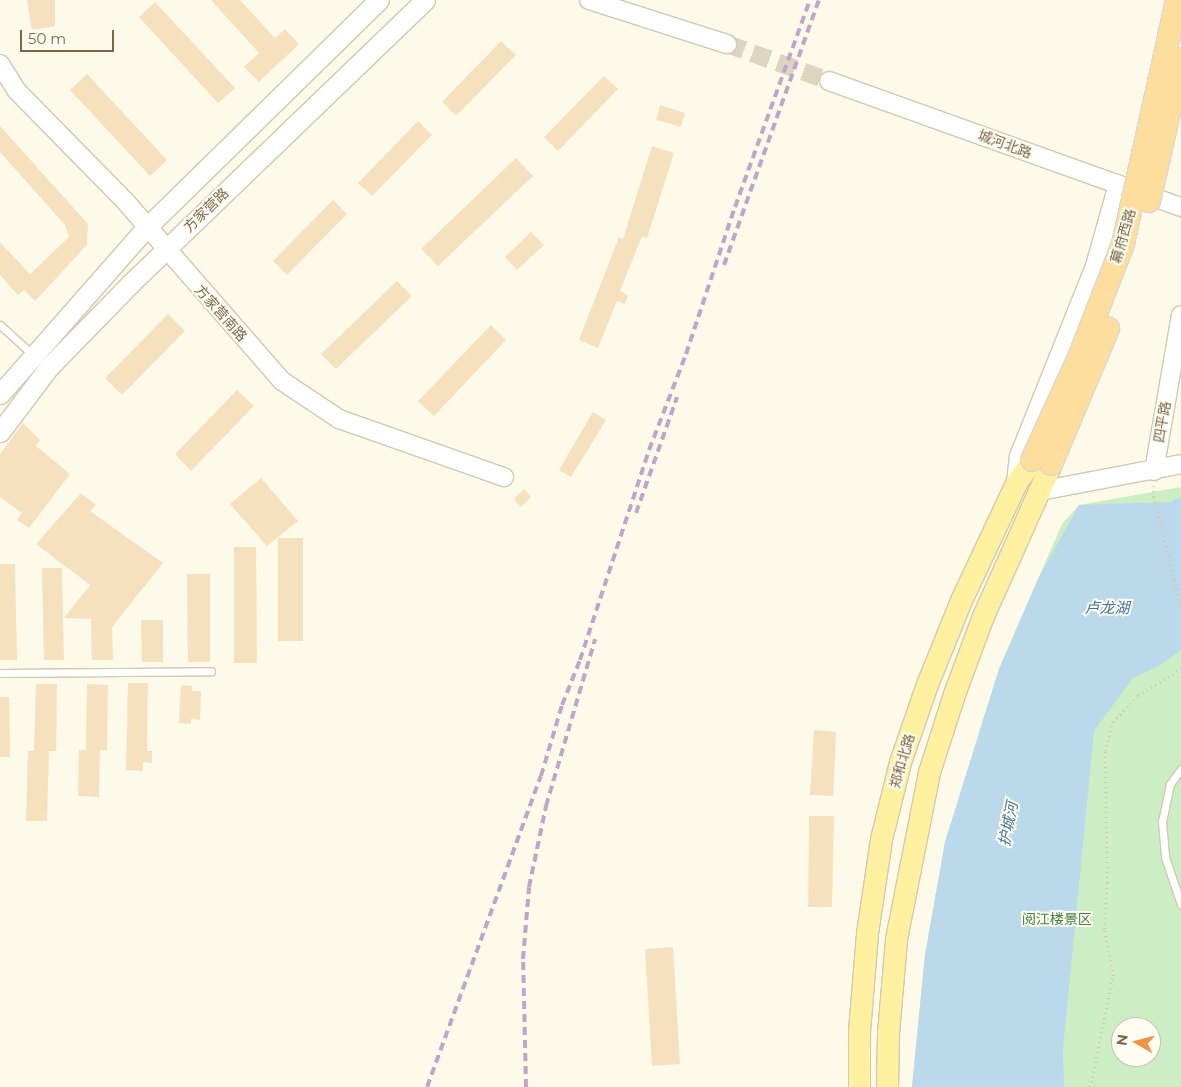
<!DOCTYPE html>
<html>
<head>
<meta charset="utf-8">
<style>
	body { margin:0 }
	#map { position:relative; width:1181px; height:1087px; overflow:hidden; background:#fefae9; font-family:Montserrat,"Noto Sans SC",sans-serif }
	div>[style] { position:absolute }
	.green>* { inset:0; background:#cceec5 }
	.water>* { inset:0; background:#bad9ea }
	.building>* { inset:0; background:#f6e1be }
	.tertiary-tunnel>* { height:18px; margin-top:-9px; transform-origin:0; background:repeating-linear-gradient(90deg,#ded5c1 0 18px,transparent 0 27px) }
	.path>* { height:2.5px; margin-top:-1.25px; transform-origin:0; background:repeating-linear-gradient(90deg,#dcc5a0 0 1px,transparent 0 5px) }
	.roads { filter:drop-shadow(1px 0 #d4c8af) drop-shadow(-1px 0 #d4c8af) drop-shadow(0 1px #d4c8af) drop-shadow(0 -1px #d4c8af) }
	.service>* { height:7px; margin:-3.5px; padding:0 3.5px; transform-origin:3.5px; border-radius:3.5px; background:#fff }
	.tertiary>* { height:18px; margin:-9px; padding:0 9px; transform-origin:9px; border-radius:9px; background:#fff }
	.secondary>* { height:19px; margin:-9.5px; padding:0 9.5px; transform-origin:9.5px; border-radius:9.5px; background:#fff }
	.primary>* { height:21px; margin:-10.5px; padding:0 10.5px; transform-origin:10.5px; border-radius:10.5px; background:#fff19f }
	.rail>* { height:4px; margin-top:-2px; transform-origin:0; background:repeating-linear-gradient(90deg,#c1a4ca 0 8px,transparent 0 13px) }
	.bridges { filter:drop-shadow(1px 0 #ddd7d0) drop-shadow(-1px 0 #ddd7d0) drop-shadow(0 1px #ddd7d0) drop-shadow(0 -1px #ddd7d0) }
	.trunk-bridge>* { height:22px; margin:-11px; padding:0 11px; transform-origin:11px; border-radius:11px; background:#fede9d }
	span { translate:-50% -50%; white-space:nowrap; text-align:center; line-height:1.15; -webkit-text-stroke:4px #fffdf1; paint-order:stroke }
	.street-label { font-size:14px; color:#7c6649 }
	.park-label { font-size:14px; color:#448240 }
	.water-label { font-size:15px; color:#437798; font-style:italic }
	.north { position:absolute; left:1111px; top:1017px; width:50px; height:50px; box-sizing:border-box; background:#fffdf1; border:1px solid #cbc1ae; border-radius:50%; rotate:278deg; font-size:14px; font-weight:700; line-height:20px; text-align:center; color:#7c6649 }
	.north::after { content:''; display:block; margin:auto; width:18px; height:22px; background:#f19245; clip-path:polygon(50% 0,100% 100%,50% 72%,0 100%) }
	.scale { position:absolute; left:20px; top:30px; width:94px; height:22px; box-sizing:border-box; border:2px solid #7c6649; border-top:0; padding-left:6px; font-size:15px; line-height:18px; white-space:nowrap; color:#7c6649; -webkit-text-stroke:4px #fffdf1; paint-order:stroke }
</style>
</head>
<body>
<div id="map">
	<div class="green">
		<div style="clip-path:polygon(evenodd,1181px 487px,1181px 1087px,912px 1087px,925px 955px,945px 842px,999px 669px,1038px 579px,1062px 524px,1079px 505px,1181px 487px,1121px 1027px,1151px 1027px,1151px 1057px,1121px 1057px,1121px 1027px)"></div>
	</div>
	<div class="water">
		<div style="clip-path:polygon(1181px 497px,1181px 650px,1159px 666px,1133px 678px,1094px 731px,1063px 1049px,1064px 1087px,912px 1087px,925px 955px,945px 842px,999px 669px,1038px 579px,1079px 505px,1170px 502px)"></div>
	</div>
	<div class="building">
		<div style="clip-path:polygon(27px 0,55px 0,55px 26px,32px 30px)"></div>
		<div style="clip-path:polygon(211px 0,240px 0,275px 38px,285px 29px,299px 44px,259px 82px,244px 67px,259px 53px)"></div>
		<div style="clip-path:polygon(155px 2px,235px 88px,218px 103px,139px 17px)"></div>
		<div style="clip-path:polygon(501px 41px,516px 55px,456px 116px,442px 102px)"></div>
		<div style="clip-path:polygon(87px 74px,167px 160px,150px 176px,70px 90px)"></div>
		<div style="clip-path:polygon(604px 76px,618px 89px,558px 151px,544px 137px)"></div>
		<div style="clip-path:polygon(660px 105px,685px 113px,681px 127px,656px 120px)"></div>
		<div style="clip-path:polygon(418px 121px,432px 135px,372px 196px,358px 183px)"></div>
		<div style="clip-path:polygon(0 126px,88px 224px,87px 245px,35px 301px,24px 290px,18px 295px,0 275px,0 242px,30px 274px,69px 237px,65px 225px,0 152px)"></div>
		<div style="clip-path:polygon(652px 146px,674px 153px,647px 238px,642px 236px,620px 291px,628px 295px,625px 304px,617px 301px,598px 348px,579px 340px,619px 237px,623px 239px)"></div>
		<div style="clip-path:polygon(516px 158px,533px 176px,438px 266px,421px 249px)"></div>
		<div style="clip-path:polygon(333px 200px,347px 214px,287px 275px,273px 261px)"></div>
		<div style="clip-path:polygon(531px 232px,544px 245px,517px 270px,505px 257px)"></div>
		<div style="clip-path:polygon(397px 281px,412px 296px,336px 369px,321px 354px)"></div>
		<div style="clip-path:polygon(168px 314px,185px 331px,122px 395px,105px 378px)"></div>
		<div style="clip-path:polygon(491px 325px,506px 340px,434px 416px,418px 401px)"></div>
		<div style="clip-path:polygon(237px 390px,254px 406px,191px 471px,175px 454px)"></div>
		<div style="clip-path:polygon(593px 412px,606px 420px,571px 477px,559px 470px)"></div>
		<div style="clip-path:polygon(23px 423px,40px 440px,36px 446px,70px 474px,29px 528px,17px 520px,22px 513px,0 497px,0 454px)"></div>
		<div style="clip-path:polygon(261px 478px,298px 521px,267px 546px,230px 504px)"></div>
		<div style="clip-path:polygon(524px 489px,531px 497px,521px 507px,514px 499px)"></div>
		<div style="clip-path:polygon(81px 493px,96px 505px,90px 511px,163px 563px,112px 627px,113px 660px,92px 660px,91px 619px,64px 618px,90px 585px,36px 544px)"></div>
		<div style="clip-path:polygon(278px 538px,303px 538px,303px 641px,278px 641px)"></div>
		<div style="clip-path:polygon(234px 547px,256px 547px,257px 663px,234px 663px)"></div>
		<div style="clip-path:polygon(0 564px,15px 564px,17px 660px,0 660px)"></div>
		<div style="clip-path:polygon(42px 568px,62px 568px,64px 660px,44px 660px)"></div>
		<div style="clip-path:polygon(187px 574px,210px 574px,210px 662px,188px 662px)"></div>
		<div style="clip-path:polygon(141px 620px,163px 620px,163px 662px,142px 662px)"></div>
		<div style="clip-path:polygon(128px 683px,148px 683px,147px 751px,152px 751px,152px 763px,143px 762px,143px 771px,126px 770px)"></div>
		<div style="clip-path:polygon(36px 684px,57px 684px,56px 751px,49px 751px,47px 821px,26px 821px,28px 751px,34px 751px)"></div>
		<div style="clip-path:polygon(87px 684px,108px 685px,107px 750px,100px 750px,99px 797px,78px 796px,79px 750px,86px 750px)"></div>
		<div style="clip-path:polygon(181px 685px,192px 686px,192px 691px,201px 691px,200px 720px,191px 719px,191px 724px,179px 723px)"></div>
		<div style="clip-path:polygon(0 697px,9px 697px,10px 757px,0 757px)"></div>
		<div style="clip-path:polygon(814px 730px,836px 732px,833px 796px,810px 795px)"></div>
		<div style="clip-path:polygon(809px 816px,834px 816px,832px 907px,808px 907px)"></div>
		<div style="clip-path:polygon(673px 947px,680px 1064px,652px 1066px,645px 949px)"></div>
	</div>
	<div class="tertiary-tunnel">
		<div style="left:727px;top:44px;width:109px;rotate:19.9deg"></div>
	</div>
	<div class="path">
		<div style="left:1154px;top:486px;width:11px;rotate:90deg"></div>
		<div style="left:1154px;top:497px;width:112px;rotate:76.1deg"></div>
		<div style="left:1090px;top:1087px;width:113px;rotate:-78.3deg"></div>
		<div style="left:1113px;top:976px;width:48px;rotate:-100.8deg"></div>
		<div style="left:1104px;top:929px;width:46px;rotate:-86.3deg"></div>
		<div style="left:1107px;top:883px;width:132px;rotate:-90.9deg"></div>
		<div style="left:1105px;top:751px;width:30px;rotate:-75deg"></div>
		<div style="left:1113px;top:722px;width:37px;rotate:-47deg"></div>
		<div style="left:1138px;top:695px;width:50px;rotate:-31.2deg"></div>
	</div>
	<div class="roads">
		<div class="service">
			<div style="left:0;top:325px;width:43px;rotate:42.2deg"></div>
			<div style="left:0;top:673px;width:211px;rotate:-0.5deg"></div>
			<div style="left:1181px;top:769px;width:19px;rotate:126deg"></div>
			<div style="left:1170px;top:784px;width:38px;rotate:102deg"></div>
			<div style="left:1162px;top:821px;width:36px;rotate:85deg"></div>
			<div style="left:1165px;top:857px;width:50px;rotate:71.2deg"></div>
		</div>
		<div class="tertiary">
			<div style="left:589px;top:0;width:145px;rotate:17.7deg"></div>
			<div style="left:0;top:64px;width:31px;rotate:58deg"></div>
			<div style="left:16px;top:90px;width:156px;rotate:45.5deg"></div>
			<div style="left:125px;top:201px;width:239px;rotate:48.9deg"></div>
			<div style="left:282px;top:381px;width:69px;rotate:33.7deg"></div>
			<div style="left:339px;top:419px;width:175px;rotate:19.4deg"></div>
			<div style="left:829px;top:81px;width:374px;rotate:19.7deg"></div>
			<div style="left:1154px;top:471px;width:158px;rotate:-80.2deg"></div>
			<div style="left:1016px;top:483px;width:27px;rotate:-84deg"></div>
			<div style="left:1019px;top:456px;width:205px;rotate:-68.2deg"></div>
			<div style="left:1095px;top:266px;width:85px;rotate:-74.3deg"></div>
			<div style="left:1040px;top:491px;width:144px;rotate:-10.8deg"></div>
		</div>
		<div class="secondary">
			<div style="left:0;top:394px;width:221px;rotate:-48.7deg"></div>
			<div style="left:146px;top:228px;width:326px;rotate:-44.4deg"></div>
			<div style="left:0;top:432px;width:81px;rotate:-53deg"></div>
			<div style="left:49px;top:367px;width:117px;rotate:-45.7deg"></div>
			<div style="left:131px;top:283px;width:408px;rotate:-43.9deg"></div>
		</div>
		<div class="primary">
			<div style="left:859px;top:1087px;width:56px;rotate:-90deg"></div>
			<div style="left:859px;top:1031px;width:98px;rotate:-85.3deg"></div>
			<div style="left:867px;top:933px;width:95px;rotate:-81.5deg"></div>
			<div style="left:881px;top:839px;width:79px;rotate:-76.1deg"></div>
			<div style="left:900px;top:762px;width:83px;rotate:-70.9deg"></div>
			<div style="left:927px;top:684px;width:93px;rotate:-67.9deg"></div>
			<div style="left:962px;top:598px;width:127px;rotate:-64.8deg"></div>
			<div style="left:1016px;top:483px;width:28px;rotate:-55deg"></div>
			<div style="left:887px;top:1087px;width:54px;rotate:-88.9deg"></div>
			<div style="left:888px;top:1033px;width:94px;rotate:-85.1deg"></div>
			<div style="left:896px;top:939px;width:170px;rotate:-78.8deg"></div>
			<div style="left:929px;top:772px;width:82px;rotate:-72.2deg"></div>
			<div style="left:954px;top:694px;width:83px;rotate:-69.6deg"></div>
			<div style="left:983px;top:616px;width:167px;rotate:-65.9deg"></div>
		</div>
	</div>
	<div class="rail">
		<div style="left:724px;top:265px;width:282px;rotate:-70.3deg"></div>
		<div style="left:636px;top:513px;width:123px;rotate:-70.5deg"></div>
		<div style="left:427px;top:1087px;width:331px;rotate:-69.9deg"></div>
		<div style="left:541px;top:776px;width:74px;rotate:-73.5deg"></div>
		<div style="left:562px;top:705px;width:48px;rotate:-68.2deg"></div>
		<div style="left:580px;top:660px;width:221px;rotate:-71.8deg"></div>
		<div style="left:649px;top:450px;width:103px;rotate:-68.9deg"></div>
		<div style="left:686px;top:354px;width:155px;rotate:-71.6deg"></div>
		<div style="left:735px;top:207px;width:220px;rotate:-70.1deg"></div>
		<div style="left:526px;top:1087px;width:128px;rotate:-91.3deg"></div>
		<div style="left:523px;top:959px;width:72px;rotate:-85.2deg"></div>
		<div style="left:529px;top:887px;width:83px;rotate:-78.1deg"></div>
		<div style="left:546px;top:806px;width:174px;rotate:-73.6deg"></div>
	</div>
	<div class="bridges">
		<div class="trunk-bridge">
			<div style="left:1149px;top:201px;width:145px;rotate:-77.2deg"></div>
			<div style="left:1032px;top:460px;width:115px;rotate:-65.4deg"></div>
			<div style="left:1080px;top:355px;width:119px;rotate:-68.8deg"></div>
			<div style="left:1123px;top:244px;width:250px;rotate:-77.5deg"></div>
			<div style="left:1051px;top:464px;width:147px;rotate:-67.1deg"></div>
		</div>
	</div>
	<div class="street-label">
		<span style="left:1005px;top:144px;rotate:20deg">城河北路</span>
		<span style="left:206px;top:210px;rotate:-44deg">方家营路</span>
		<span style="left:1123px;top:236px;rotate:-74deg">幕府西路</span>
		<span style="left:221px;top:313px;rotate:48deg">方家营南路</span>
		<span style="left:1162px;top:422px;rotate:-80deg">四平路</span>
		<span style="left:902px;top:761px;rotate:-74deg">郑和北路</span>
	</div>
	<div class="park-label">
		<span style="left:1057px;top:919px">阅江楼景区</span>
	</div>
	<div class="water-label">
		<span style="left:1107px;top:608px">卢龙湖</span>
		<span style="left:1008px;top:824px;rotate:-79deg">护城河</span>
	</div>
	<div class="north">N</div>
	<div class="scale">50 m</div>
</div>
</body>
</html>
